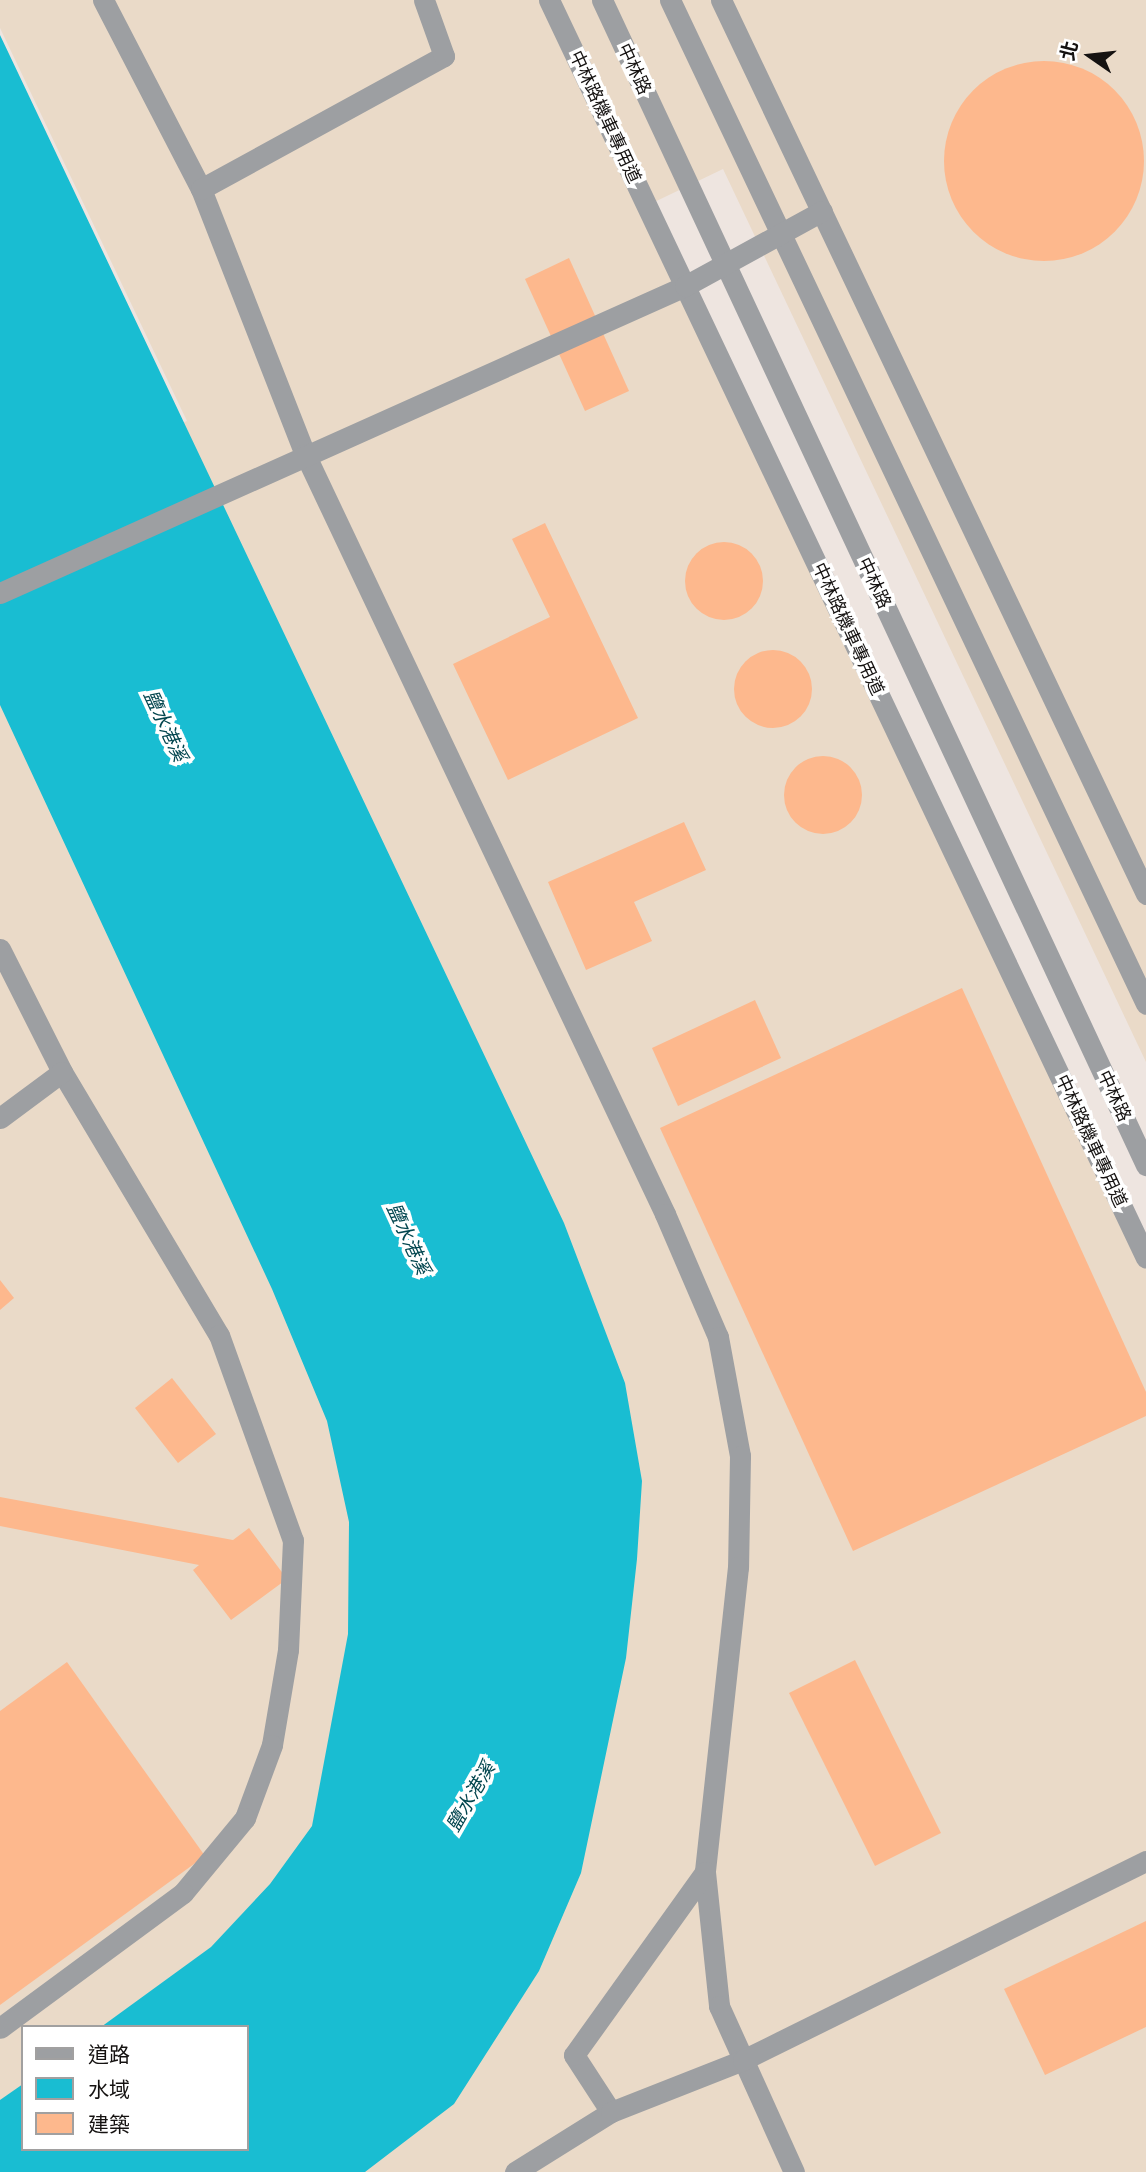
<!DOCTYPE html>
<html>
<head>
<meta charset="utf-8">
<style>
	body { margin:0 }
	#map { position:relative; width:1146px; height:2172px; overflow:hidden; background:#eee5e0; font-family:Poppins,"Noto Sans TC",sans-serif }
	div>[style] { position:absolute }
	.industrial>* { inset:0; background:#eadac8 }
	.water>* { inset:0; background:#19bdd2 }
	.building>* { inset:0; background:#fdb88d }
	.round { border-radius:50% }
	.minor>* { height:21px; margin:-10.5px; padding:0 10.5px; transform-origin:10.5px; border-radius:10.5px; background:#9d9fa2 }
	span { translate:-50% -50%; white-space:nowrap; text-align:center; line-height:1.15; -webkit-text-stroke:7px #fff; paint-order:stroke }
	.street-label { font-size:18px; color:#151211 }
	.water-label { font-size:19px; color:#02454e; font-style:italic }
	.legend { position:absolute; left:21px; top:2025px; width:228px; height:126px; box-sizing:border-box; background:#fff; border:2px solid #a1a0a0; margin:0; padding:9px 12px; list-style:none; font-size:21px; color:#151211 }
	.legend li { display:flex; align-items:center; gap:14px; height:35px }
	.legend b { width:35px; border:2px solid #a1a0a0 }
	.north { position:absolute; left:1055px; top:21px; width:70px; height:70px; -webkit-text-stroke:5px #fff; paint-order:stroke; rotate:284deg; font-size:19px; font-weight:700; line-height:28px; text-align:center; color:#151211 }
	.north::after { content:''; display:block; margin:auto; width:24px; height:32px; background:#151211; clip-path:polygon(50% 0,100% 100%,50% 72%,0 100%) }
</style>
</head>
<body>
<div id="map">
	<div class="industrial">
		<div style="clip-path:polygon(evenodd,0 0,1146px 0,1146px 1062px,723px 169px,644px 207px,1146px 1263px,1146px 2172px,0 2172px,0 506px,187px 421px,0 28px,0 0,23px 2027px,247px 2027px,247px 2149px,23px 2149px,23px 2027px)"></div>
	</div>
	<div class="water">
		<div style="clip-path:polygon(0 35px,564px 1223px,625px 1383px,642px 1481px,637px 1559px,626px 1658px,581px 1873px,539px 1971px,454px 2104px,365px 2172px,0 2172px,0 2100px,23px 2084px,23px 2149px,247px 2149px,247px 2027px,101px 2027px,211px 1947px,270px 1884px,312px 1826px,348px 1634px,349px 1522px,327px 1421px,272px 1289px,0 705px)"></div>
	</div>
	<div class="building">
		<div class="round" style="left:944px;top:61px;width:200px;height:200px"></div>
		<div style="clip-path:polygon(569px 258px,629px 391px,585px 411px,525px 279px)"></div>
		<div style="clip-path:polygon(545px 523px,638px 718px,508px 780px,453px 664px,550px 617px,512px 539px)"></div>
		<div class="round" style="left:685px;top:542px;width:78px;height:78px"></div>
		<div class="round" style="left:734px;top:650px;width:78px;height:78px"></div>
		<div class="round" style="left:784px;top:756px;width:78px;height:78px"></div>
		<div style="clip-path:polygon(684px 822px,706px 870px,634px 902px,652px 941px,586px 970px,548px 882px)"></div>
		<div style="clip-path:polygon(962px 988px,1146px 1392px,1146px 1416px,853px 1551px,660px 1128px)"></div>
		<div style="clip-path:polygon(755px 1000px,781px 1058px,678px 1106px,652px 1048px)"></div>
		<div style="clip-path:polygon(0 1280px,14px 1298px,0 1310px)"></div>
		<div style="clip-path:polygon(172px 1378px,216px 1434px,178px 1463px,135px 1408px)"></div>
		<div style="clip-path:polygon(0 1497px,233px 1540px,249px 1528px,287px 1579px,231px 1620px,193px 1570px,199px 1565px,0 1526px)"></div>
		<div style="clip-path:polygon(855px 1660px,941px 1833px,875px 1866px,789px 1693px)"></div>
		<div style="clip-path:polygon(67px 1662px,205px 1856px,0 2005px,0 1711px)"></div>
		<div style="clip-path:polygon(1146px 1921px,1146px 2027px,1045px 2075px,1004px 1989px)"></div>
	</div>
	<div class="minor">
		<div style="left:103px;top:0;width:213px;rotate:62.6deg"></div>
		<div style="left:201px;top:189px;width:285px;rotate:68.6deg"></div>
		<div style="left:305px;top:454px;width:841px;rotate:64.65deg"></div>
		<div style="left:665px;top:1214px;width:134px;rotate:66.7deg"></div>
		<div style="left:718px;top:1337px;width:121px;rotate:79.5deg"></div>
		<div style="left:740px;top:1456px;width:111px;rotate:91deg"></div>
		<div style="left:738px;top:1567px;width:307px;rotate:96.2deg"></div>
		<div style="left:705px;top:1872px;width:135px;rotate:84deg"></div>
		<div style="left:719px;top:2006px;width:182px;rotate:65.7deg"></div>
		<div style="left:549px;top:0;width:1392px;rotate:64.61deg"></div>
		<div style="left:602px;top:0;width:1286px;rotate:64.97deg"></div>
		<div style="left:670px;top:0;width:1111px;rotate:64.63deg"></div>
		<div style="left:721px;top:0;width:990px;rotate:64.57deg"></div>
		<div style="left:201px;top:189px;width:277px;rotate:-28.7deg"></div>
		<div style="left:444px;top:56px;width:59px;rotate:-109.7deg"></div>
		<div style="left:0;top:593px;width:751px;rotate:-24.14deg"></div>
		<div style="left:685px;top:286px;width:156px;rotate:-28.7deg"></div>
		<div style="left:0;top:949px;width:138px;rotate:63.2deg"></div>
		<div style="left:62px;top:1072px;width:306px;rotate:59.2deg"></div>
		<div style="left:219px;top:1335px;width:218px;rotate:70.2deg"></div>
		<div style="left:293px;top:1540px;width:110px;rotate:92.6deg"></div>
		<div style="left:288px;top:1650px;width:96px;rotate:99.6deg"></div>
		<div style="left:272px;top:1745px;width:78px;rotate:110.3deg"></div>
		<div style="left:245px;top:1818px;width:97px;rotate:129.6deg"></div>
		<div style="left:183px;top:1893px;width:227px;rotate:143.6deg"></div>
		<div style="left:0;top:1118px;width:77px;rotate:-36.6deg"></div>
		<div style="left:611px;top:2112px;width:68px;rotate:-123deg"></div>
		<div style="left:574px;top:2055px;width:225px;rotate:-54.4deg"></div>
		<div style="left:515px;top:2172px;width:113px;rotate:-32deg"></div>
		<div style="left:611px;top:2112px;width:142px;rotate:-21.5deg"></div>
		<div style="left:743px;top:2060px;width:449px;rotate:-26.3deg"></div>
	</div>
	<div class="street-label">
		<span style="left:634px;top:69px;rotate:65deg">中林路</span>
		<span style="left:605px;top:117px;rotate:65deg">中林路機車專用道</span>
		<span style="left:874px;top:583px;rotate:65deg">中林路</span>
		<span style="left:848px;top:629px;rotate:65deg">中林路機車專用道</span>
		<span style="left:1114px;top:1096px;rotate:65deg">中林路</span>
		<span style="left:1091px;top:1141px;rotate:65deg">中林路機車專用道</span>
	</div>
	<div class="water-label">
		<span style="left:165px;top:726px;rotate:65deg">鹽水港溪</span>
		<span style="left:408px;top:1239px;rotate:65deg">鹽水港溪</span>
		<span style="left:471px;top:1797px;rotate:-60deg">鹽水港溪</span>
	</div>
	<ul class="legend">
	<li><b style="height:9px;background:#9d9fa2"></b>道路</li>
	<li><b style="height:19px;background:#19bdd2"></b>水域</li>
	<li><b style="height:19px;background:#fdb88d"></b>建築</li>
	</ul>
	<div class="north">北</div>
</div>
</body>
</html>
